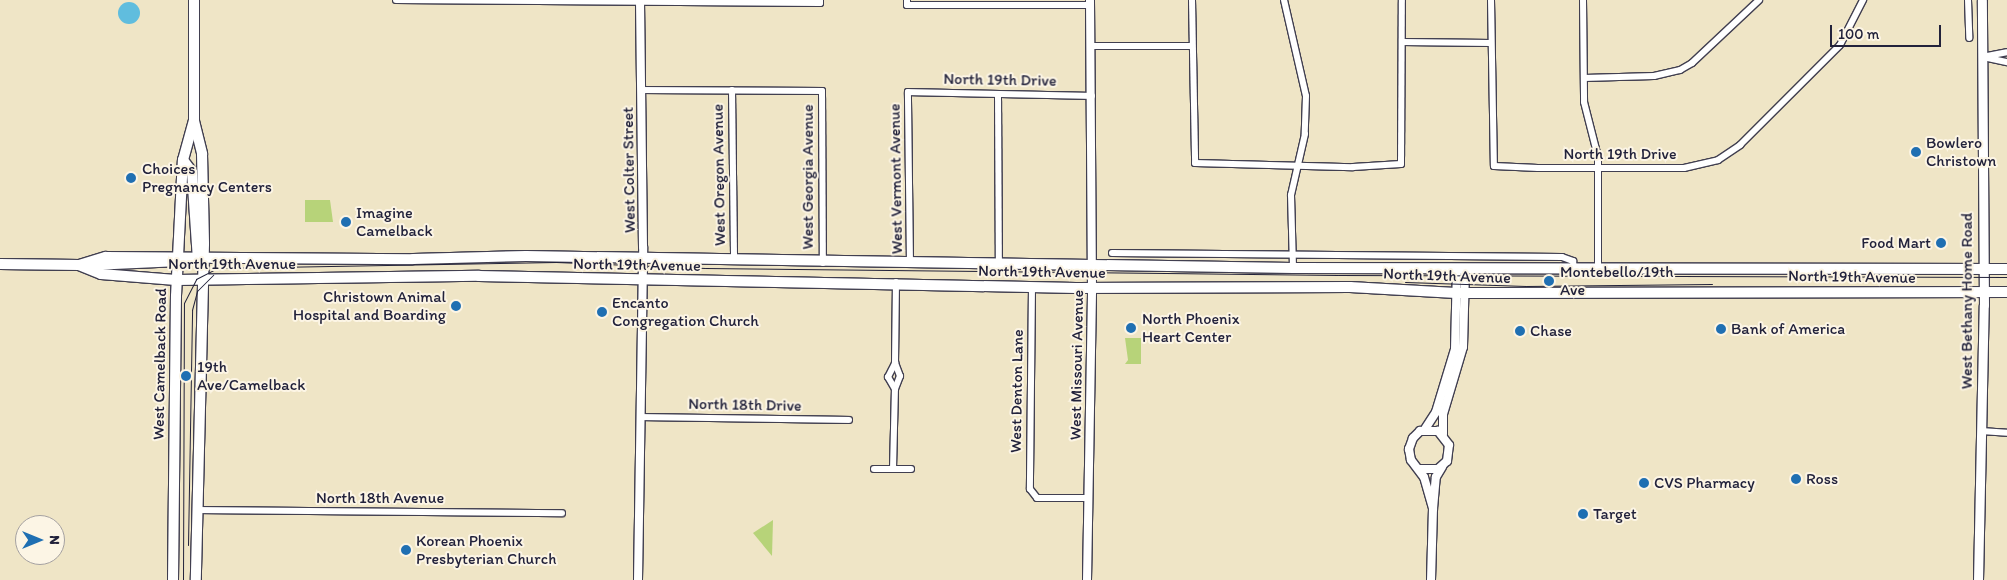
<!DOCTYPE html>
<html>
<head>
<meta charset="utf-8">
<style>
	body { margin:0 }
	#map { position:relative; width:2007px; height:580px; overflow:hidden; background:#efe5c6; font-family:Itim,sans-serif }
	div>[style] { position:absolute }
	.green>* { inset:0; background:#b7d379 }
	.water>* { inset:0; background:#60bdde }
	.round { border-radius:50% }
	.roads { filter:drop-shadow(1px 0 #413f50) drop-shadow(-1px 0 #413f50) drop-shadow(0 1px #413f50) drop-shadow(0 -1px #413f50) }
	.minor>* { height:6px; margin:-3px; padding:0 3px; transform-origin:3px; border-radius:3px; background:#fff }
	.tertiary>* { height:8px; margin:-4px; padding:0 4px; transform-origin:4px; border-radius:4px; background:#fff }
	.secondary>* { height:9px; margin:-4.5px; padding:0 4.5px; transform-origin:4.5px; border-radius:4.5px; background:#fff }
	.primary>* { height:10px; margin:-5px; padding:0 5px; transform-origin:5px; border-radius:5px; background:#fff }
	.tram>* { height:1px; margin:-0.5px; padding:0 0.5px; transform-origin:0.5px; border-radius:0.5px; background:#22223b }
	.dots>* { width:14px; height:14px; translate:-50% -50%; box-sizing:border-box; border:2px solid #fcf5e5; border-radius:50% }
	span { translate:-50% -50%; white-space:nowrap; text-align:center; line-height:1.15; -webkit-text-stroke:4px #fcf5e5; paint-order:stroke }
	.street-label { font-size:16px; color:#22223b }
	.poi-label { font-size:16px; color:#22223b }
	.left { translate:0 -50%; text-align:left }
	.right { translate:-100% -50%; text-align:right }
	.north { position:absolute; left:15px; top:515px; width:50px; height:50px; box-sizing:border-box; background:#fcf5e5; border:1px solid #a5a1a1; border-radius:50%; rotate:90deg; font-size:14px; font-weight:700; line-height:20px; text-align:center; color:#22223b }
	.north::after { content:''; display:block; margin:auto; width:18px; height:22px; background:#1f6fb2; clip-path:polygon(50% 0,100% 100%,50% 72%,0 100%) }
	.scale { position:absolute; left:1830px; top:25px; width:111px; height:22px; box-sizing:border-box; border:2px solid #22223b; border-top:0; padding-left:6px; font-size:15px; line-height:18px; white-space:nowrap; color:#22223b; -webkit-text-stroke:4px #fcf5e5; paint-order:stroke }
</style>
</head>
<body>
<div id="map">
	<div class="green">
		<div style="clip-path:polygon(305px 200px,330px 200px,333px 222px,305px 222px)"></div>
		<div style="clip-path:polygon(1125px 338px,1141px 338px,1141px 364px,1125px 364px,1128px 360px)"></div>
		<div style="clip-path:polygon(773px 520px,772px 556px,753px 533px)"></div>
	</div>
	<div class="water">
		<div class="round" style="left:118px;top:2px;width:22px;height:22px"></div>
	</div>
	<div class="roads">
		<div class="minor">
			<div style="left:396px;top:0;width:424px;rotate:0.4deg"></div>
			<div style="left:820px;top:3px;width:3px;rotate:-90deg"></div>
			<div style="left:907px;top:0;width:5px;rotate:90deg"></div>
			<div style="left:907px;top:5px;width:183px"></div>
			<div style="left:1192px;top:0;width:163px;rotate:88.9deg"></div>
			<div style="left:1195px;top:163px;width:158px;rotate:1.5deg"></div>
			<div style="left:1353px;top:167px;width:48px;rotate:-3.6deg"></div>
			<div style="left:1401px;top:164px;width:164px;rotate:-89.7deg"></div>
			<div style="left:1284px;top:0;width:98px;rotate:77.1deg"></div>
			<div style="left:1306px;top:96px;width:38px;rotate:92deg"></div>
			<div style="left:1305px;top:134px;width:63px;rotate:102.9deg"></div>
			<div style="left:1291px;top:195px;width:73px;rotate:88.4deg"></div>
			<div style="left:1491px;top:0;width:166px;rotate:89deg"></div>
			<div style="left:1494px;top:166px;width:44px;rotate:2.6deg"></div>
			<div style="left:1538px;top:168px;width:146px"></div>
			<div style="left:1684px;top:168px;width:35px;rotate:-13deg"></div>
			<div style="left:1718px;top:160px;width:27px;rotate:-34deg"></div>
			<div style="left:1740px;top:145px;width:141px;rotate:-45deg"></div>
			<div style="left:1840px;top:45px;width:51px;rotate:-62.9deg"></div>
			<div style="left:1583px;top:0;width:102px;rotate:89.4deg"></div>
			<div style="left:1584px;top:102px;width:57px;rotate:75.7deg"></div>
			<div style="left:1598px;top:157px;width:112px;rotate:90deg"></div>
			<div style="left:1968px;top:0;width:38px;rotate:88deg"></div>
			<div style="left:1402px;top:42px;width:89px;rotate:0.6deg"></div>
			<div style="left:1091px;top:46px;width:101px"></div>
			<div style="left:1982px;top:57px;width:25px;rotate:-11deg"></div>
			<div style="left:1983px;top:57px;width:25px;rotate:12deg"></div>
			<div style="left:1584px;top:78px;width:70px;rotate:-1.6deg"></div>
			<div style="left:1654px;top:76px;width:27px;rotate:-13deg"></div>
			<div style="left:1680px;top:70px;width:14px;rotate:-30deg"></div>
			<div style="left:1692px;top:63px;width:92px;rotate:-43.2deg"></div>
			<div style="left:642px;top:90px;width:180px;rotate:0.3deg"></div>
			<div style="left:822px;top:91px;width:172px;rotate:89.7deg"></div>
			<div style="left:732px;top:90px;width:169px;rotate:89.3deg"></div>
			<div style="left:998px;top:94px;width:171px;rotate:89.7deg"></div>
			<div style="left:1112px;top:253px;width:450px;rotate:0.5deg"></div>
			<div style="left:1562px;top:257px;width:12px;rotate:20deg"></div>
			<div style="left:1573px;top:261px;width:8px;rotate:83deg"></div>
			<div style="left:910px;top:264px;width:172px;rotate:-90.7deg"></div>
			<div style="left:908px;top:92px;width:184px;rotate:1.2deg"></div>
			<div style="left:1032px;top:287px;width:202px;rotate:90.6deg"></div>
			<div style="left:1030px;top:489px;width:11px;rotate:52deg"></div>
			<div style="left:1037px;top:498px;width:52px"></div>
			<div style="left:895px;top:389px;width:14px;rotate:-120deg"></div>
			<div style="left:888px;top:377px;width:16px;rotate:-63deg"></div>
			<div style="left:641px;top:417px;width:208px;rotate:0.8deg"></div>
			<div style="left:1981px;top:431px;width:26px;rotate:4deg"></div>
			<div style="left:874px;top:469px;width:37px"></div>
			<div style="left:893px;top:469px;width:80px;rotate:-88.6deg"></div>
			<div style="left:895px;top:389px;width:14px;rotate:-69deg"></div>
			<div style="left:900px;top:376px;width:14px;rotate:-111deg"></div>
			<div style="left:895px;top:363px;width:81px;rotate:-89.3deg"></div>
			<div style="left:198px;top:510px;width:364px;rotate:0.5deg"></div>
		</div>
		<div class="tertiary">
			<div style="left:1425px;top:429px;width:20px;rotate:-57deg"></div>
			<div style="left:1436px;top:412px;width:66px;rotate:-73.2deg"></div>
			<div style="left:1455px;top:349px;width:81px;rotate:-88.6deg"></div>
			<div style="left:1443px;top:434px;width:20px;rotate:-90deg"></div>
			<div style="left:1443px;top:414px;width:70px;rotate:-73.4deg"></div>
			<div style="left:1463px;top:347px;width:79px;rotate:-88.5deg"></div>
			<div style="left:1420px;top:469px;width:18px"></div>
			<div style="left:1438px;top:469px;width:12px;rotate:-42deg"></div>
			<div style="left:1447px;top:461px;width:16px;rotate:-83deg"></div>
			<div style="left:1449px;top:445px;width:18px;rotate:-128deg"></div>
			<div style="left:1438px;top:431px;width:18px;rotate:180deg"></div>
			<div style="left:1420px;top:431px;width:10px;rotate:135deg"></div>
			<div style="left:1413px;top:438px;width:12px;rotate:110deg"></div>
			<div style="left:1409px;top:449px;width:11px;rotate:80deg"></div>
			<div style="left:1411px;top:460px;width:21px;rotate:53deg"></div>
			<div style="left:1424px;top:477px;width:33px;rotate:74deg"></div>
			<div style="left:638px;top:580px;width:333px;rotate:-89.1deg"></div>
			<div style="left:643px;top:247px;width:247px;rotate:-90.7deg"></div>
			<div style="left:1087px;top:580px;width:292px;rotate:-89deg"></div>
			<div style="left:1092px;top:288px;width:288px;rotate:-90.4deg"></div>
			<div style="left:1431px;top:580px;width:71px;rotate:-88.4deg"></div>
			<div style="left:1433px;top:509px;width:32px;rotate:-85deg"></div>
			<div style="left:1436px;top:477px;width:12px;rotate:-59deg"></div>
		</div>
		<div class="secondary">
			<div style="left:1978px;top:580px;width:275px;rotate:-88.8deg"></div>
			<div style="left:1984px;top:305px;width:305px;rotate:-90.4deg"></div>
		</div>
		<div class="primary">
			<div style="left:194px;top:121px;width:34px;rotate:76deg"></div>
			<div style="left:202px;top:154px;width:90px;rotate:88.7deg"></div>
			<div style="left:204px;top:244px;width:336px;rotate:91.4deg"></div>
			<div style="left:183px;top:160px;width:15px;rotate:53deg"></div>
			<div style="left:192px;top:172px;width:89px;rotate:86.1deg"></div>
			<div style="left:0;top:264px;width:79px;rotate:0.7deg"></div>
			<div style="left:79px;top:265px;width:24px;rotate:22deg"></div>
			<div style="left:101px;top:274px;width:75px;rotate:4.6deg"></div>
			<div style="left:176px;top:280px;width:303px;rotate:-0.8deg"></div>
			<div style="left:479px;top:276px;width:597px;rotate:1.15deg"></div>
			<div style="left:1076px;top:288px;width:274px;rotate:-0.2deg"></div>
			<div style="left:1350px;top:287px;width:106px;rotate:3.2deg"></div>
			<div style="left:1456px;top:293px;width:551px;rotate:-0.1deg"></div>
			<div style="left:79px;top:265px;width:28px;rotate:-17deg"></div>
			<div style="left:106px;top:257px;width:307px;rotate:0.4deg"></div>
			<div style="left:413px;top:259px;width:113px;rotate:-1.5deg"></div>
			<div style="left:526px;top:256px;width:767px;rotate:0.9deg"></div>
			<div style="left:1293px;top:268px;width:714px;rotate:0.08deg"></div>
			<div style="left:92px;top:265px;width:88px;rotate:-2.6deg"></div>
			<div style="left:173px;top:580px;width:284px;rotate:-89.4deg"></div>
			<div style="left:176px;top:296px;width:136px;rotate:-87.1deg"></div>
			<div style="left:183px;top:160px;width:41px;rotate:-74.6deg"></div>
			<div style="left:194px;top:120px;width:120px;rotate:-90deg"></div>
		</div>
	</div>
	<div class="tram">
		<div style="left:1405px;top:282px;width:121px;rotate:1.9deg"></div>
		<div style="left:1526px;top:286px;width:186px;rotate:-0.6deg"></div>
		<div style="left:188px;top:545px;width:235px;rotate:-89deg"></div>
		<div style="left:192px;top:310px;width:20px;rotate:-75deg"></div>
		<div style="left:197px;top:291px;width:23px;rotate:-45deg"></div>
		<div style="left:183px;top:580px;width:277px;rotate:-89.8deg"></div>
		<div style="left:184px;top:303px;width:27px;rotate:-63deg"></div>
		<div style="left:196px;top:279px;width:25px;rotate:-27deg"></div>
		<div style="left:218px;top:268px;width:338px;rotate:-1deg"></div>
		<div style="left:556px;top:262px;width:149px;rotate:2.3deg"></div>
		<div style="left:705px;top:268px;width:633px;rotate:0.63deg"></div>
		<div style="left:1338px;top:275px;width:669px;rotate:0.17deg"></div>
	</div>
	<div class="dots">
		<div style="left:1916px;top:152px;background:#1f6fb2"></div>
		<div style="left:131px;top:178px;background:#1f6fb2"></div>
		<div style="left:346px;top:222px;background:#1f6fb2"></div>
		<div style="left:1941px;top:243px;background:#1f6fb2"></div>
		<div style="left:1549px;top:281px;background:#1f6fb2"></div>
		<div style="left:456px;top:306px;background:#1f6fb2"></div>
		<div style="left:602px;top:312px;background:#1f6fb2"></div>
		<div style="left:1131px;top:328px;background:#1f6fb2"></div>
		<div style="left:1721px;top:329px;background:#1f6fb2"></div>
		<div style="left:1520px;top:331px;background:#1f6fb2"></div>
		<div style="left:186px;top:376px;background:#1f6fb2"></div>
		<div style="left:1796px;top:479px;background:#1f6fb2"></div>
		<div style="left:1644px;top:483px;background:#1f6fb2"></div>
		<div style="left:1583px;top:514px;background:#1f6fb2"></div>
		<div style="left:406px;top:550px;background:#1f6fb2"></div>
	</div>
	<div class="street-label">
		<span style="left:1000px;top:80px;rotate:1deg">North 19th Drive</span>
		<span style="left:1620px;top:154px">North 19th Drive</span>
		<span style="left:629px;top:170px;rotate:-91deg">West Colter Street</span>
		<span style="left:719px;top:175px;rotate:-91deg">West Oregon Avenue</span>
		<span style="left:808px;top:177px;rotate:-90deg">West Georgia Avenue</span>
		<span style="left:896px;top:179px;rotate:-91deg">West Vermont Avenue</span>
		<span style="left:232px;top:264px">North 19th Avenue</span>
		<span style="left:637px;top:265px;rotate:1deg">North 19th Avenue</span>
		<span style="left:1042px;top:272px;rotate:1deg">North 19th Avenue</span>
		<span style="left:1447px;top:276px;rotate:2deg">North 19th Avenue</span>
		<span style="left:1852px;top:277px;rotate:1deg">North 19th Avenue</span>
		<span style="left:1967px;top:301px;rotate:-90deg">West Bethany Home Road</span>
		<span style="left:160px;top:364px;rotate:-89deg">West Camelback Road</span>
		<span style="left:1077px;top:365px;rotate:-89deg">West Missouri Avenue</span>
		<span style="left:1017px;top:391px;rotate:-89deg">West Denton Lane</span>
		<span style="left:745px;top:405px;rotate:1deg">North 18th Drive</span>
		<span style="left:380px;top:498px">North 18th Avenue</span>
	</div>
	<div class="poi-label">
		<span class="left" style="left:1926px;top:152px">Bowlero<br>Christown</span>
		<span class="left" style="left:142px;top:178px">Choices<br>Pregnancy Centers</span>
		<span class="left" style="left:356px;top:222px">Imagine<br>Camelback</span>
		<span class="right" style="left:1931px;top:243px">Food Mart</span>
		<span class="left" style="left:1560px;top:281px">Montebello/19th<br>Ave</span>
		<span class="right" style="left:446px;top:306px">Christown Animal<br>Hospital and Boarding</span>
		<span class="left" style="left:612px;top:312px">Encanto<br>Congregation Church</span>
		<span class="left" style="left:1142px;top:328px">North Phoenix<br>Heart Center</span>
		<span class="left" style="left:1731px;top:329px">Bank of America</span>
		<span class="left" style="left:1530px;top:331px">Chase</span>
		<span class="left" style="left:197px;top:376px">19th<br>Ave/Camelback</span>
		<span class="left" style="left:1806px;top:479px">Ross</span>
		<span class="left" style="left:1654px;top:483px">CVS Pharmacy</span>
		<span class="left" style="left:1593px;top:514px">Target</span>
		<span class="left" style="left:416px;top:550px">Korean Phoenix<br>Presbyterian Church</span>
	</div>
	<div class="north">N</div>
	<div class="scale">100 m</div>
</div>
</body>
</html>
